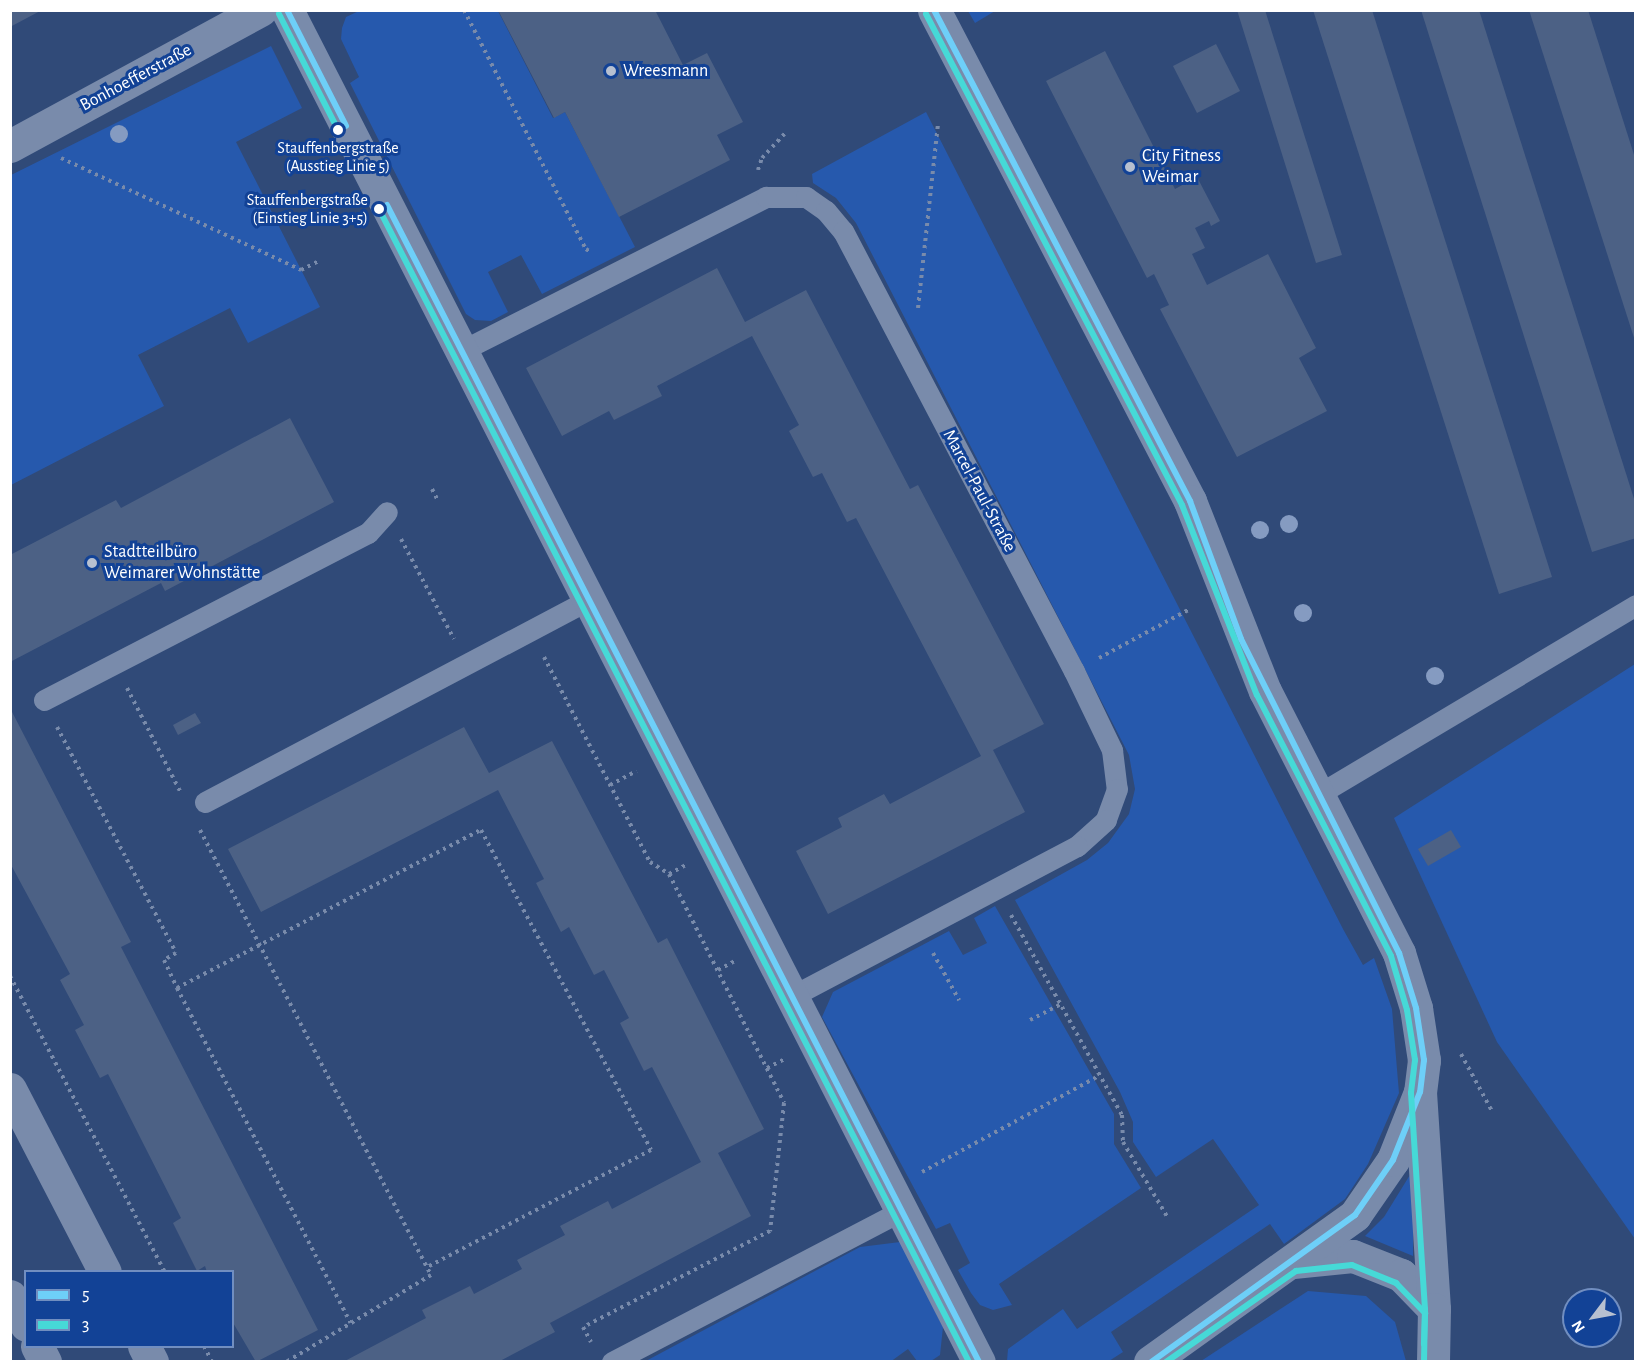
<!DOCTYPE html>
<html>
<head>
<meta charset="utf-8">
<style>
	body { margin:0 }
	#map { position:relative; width:1646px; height:1372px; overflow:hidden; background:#304a78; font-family:"Alegreya Sans",sans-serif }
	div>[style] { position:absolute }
	.green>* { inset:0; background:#2659ad }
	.building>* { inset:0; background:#4c6185 }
	.path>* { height:4px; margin-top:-2px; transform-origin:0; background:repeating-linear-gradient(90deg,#798bab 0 3px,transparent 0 7.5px) }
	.service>* { height:21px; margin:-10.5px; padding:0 10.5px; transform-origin:10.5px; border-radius:10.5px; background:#798bab }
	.minor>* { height:33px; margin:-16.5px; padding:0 16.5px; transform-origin:16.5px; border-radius:16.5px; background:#798bab }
	.tertiary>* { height:33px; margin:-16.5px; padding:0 16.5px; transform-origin:16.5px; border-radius:16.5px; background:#798bab }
	.bus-1>* { height:6px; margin:-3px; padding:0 3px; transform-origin:3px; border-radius:3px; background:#6ecff8 }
	.bus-2>* { height:6px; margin:-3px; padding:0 3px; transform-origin:3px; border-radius:3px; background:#46d9d7 }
	.trees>* { width:18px; height:18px; margin:-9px; border-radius:50%; background:#859bc1 }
	.dots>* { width:16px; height:16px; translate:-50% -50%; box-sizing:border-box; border:3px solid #124296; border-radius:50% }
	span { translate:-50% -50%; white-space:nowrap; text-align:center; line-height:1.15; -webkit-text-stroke:6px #124296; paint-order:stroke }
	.bus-label { font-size:16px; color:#fff }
	.right { translate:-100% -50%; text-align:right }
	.poi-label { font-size:18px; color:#fff }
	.left { translate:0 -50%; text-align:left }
	.street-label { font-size:18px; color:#fff }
	.frame { position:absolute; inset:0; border:12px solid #fff; pointer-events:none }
	.legend { position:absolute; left:24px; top:1270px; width:210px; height:78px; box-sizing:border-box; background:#124296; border:2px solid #718ec0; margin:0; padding:8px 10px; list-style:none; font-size:18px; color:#fff }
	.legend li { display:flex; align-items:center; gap:12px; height:30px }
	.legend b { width:30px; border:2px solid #718ec0 }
	.north { position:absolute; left:1562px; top:1288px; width:60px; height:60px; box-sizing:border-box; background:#124296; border:2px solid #718ec0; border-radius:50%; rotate:238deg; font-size:16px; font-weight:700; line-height:24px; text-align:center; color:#fff }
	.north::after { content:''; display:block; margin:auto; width:21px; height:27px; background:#b7c0d0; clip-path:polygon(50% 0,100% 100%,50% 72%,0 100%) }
</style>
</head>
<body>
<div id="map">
	<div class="green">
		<div style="clip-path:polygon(359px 11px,498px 11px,553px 118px,565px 112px,635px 247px,542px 294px,521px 255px,488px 272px,508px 312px,491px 321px,475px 320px,466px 314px,350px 83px,359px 77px,341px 39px,342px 28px,346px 17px)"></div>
		<div style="clip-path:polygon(968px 11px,995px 11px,975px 23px)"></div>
		<div style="clip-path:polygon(271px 46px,302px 108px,236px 142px,320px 307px,248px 343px,230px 308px,138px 355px,164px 406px,11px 485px,11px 175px)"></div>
		<div style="clip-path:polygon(926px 112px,1343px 929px,1363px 965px,1374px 958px,1392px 1009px,1399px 1093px,1368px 1164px,1345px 1199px,1284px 1244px,1270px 1224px,1111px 1332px,1123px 1352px,1109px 1361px,1007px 1361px,1008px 1349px,1063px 1309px,1077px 1329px,1259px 1205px,1213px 1139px,1156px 1177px,1133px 1142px,1133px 1122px,1120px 1092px,1015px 900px,1087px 860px,1108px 843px,1129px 814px,1135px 789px,1129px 755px,856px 223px,836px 198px,813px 183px,812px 174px)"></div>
		<div style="clip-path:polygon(1635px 664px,1635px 1239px,1497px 1042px,1394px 818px)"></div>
		<div style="clip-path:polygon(995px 906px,1114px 1114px,1114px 1144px,1141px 1188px,999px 1284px,1012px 1305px,993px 1310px,980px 1305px,971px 1293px,958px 1270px,970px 1263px,950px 1223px,936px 1229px,822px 1017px,833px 992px,949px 931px,963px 955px,987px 943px,974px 918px)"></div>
		<div style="clip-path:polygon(1413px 1170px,1413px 1256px,1365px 1236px,1384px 1217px)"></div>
		<div style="clip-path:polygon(900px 1242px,943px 1327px,940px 1355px,931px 1361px,917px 1361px,908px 1349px,890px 1362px,644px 1362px,860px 1247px)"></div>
		<div style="clip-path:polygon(1308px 1291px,1366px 1296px,1395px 1322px,1406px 1361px,1201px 1361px)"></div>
	</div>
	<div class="building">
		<div style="clip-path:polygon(10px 10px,42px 10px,10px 27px)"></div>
		<div style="clip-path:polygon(498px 10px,655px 10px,683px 65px,707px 53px,743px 122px,717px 135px,730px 160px,619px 217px,565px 112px,554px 118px)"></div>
		<div style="clip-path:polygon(1237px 10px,1265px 10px,1342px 255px,1316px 263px)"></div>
		<div style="clip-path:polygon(1313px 10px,1372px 10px,1552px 577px,1499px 594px)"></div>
		<div style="clip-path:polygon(1421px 10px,1479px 10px,1636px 505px,1636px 538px,1592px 552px)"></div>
		<div style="clip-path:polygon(1529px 10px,1588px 10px,1636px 161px,1636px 344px)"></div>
		<div style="clip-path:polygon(1216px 44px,1240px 91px,1197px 113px,1173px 66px)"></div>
		<div style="clip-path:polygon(1105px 51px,1175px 189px,1197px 177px,1220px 221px,1211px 226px,1209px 221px,1195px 228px,1205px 248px,1192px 254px,1207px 285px,1268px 254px,1316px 348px,1299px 358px,1327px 411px,1237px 457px,1160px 309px,1169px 305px,1154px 274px,1147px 278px,1046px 81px)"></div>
		<div style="clip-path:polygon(717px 268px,745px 322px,806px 290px,910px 489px,918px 485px,1044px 724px,993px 750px,1025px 812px,828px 914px,796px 851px,842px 827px,838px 818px,884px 794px,890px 804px,981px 756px,856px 518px,847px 522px,822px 473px,813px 477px,789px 431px,799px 425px,752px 336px,657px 386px,662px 396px,614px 420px,609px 411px,562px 436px,526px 368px)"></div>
		<div style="clip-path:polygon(290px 418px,334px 502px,165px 591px,161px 583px,10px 662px,10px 555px,116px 500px,121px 508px)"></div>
		<div style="clip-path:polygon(10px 708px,131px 942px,121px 947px,318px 1330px,256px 1362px,232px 1321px,232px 1272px,207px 1272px,205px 1266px,197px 1271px,173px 1223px,181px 1218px,108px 1074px,100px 1078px,75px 1030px,84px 1025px,60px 980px,70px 974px,10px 863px)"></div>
		<div style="clip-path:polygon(195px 713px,201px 723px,178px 735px,173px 725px)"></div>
		<div style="clip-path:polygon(464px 727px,489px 773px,552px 741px,658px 943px,667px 938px,764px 1129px,718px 1153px,751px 1216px,550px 1323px,555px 1332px,498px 1362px,343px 1362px,426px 1318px,422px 1310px,470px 1286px,474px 1294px,522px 1269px,517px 1260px,565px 1235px,560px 1226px,608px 1201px,612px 1209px,701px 1162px,652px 1067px,644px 1071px,620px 1023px,629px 1018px,604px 970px,594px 975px,569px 927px,561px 932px,536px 883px,544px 879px,498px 790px,261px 912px,228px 849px)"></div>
		<div style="clip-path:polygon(1451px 830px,1461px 847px,1428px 866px,1418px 849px)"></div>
	</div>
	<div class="path">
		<div style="left:464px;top:10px;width:268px;rotate:63deg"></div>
		<div style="left:586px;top:249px;width:7px;rotate:34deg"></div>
		<div style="left:61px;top:158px;width:265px;rotate:25deg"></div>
		<div style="left:301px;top:270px;width:20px;rotate:-27deg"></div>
		<div style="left:758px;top:170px;width:13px;rotate:-72deg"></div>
		<div style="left:762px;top:158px;width:34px;rotate:-47deg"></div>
		<div style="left:918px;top:308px;width:186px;rotate:-83.8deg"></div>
		<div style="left:432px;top:489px;width:13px;rotate:63deg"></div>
		<div style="left:401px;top:539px;width:113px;rotate:62.1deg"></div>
		<div style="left:544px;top:657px;width:231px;rotate:62.7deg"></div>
		<div style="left:650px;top:862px;width:22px;rotate:32deg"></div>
		<div style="left:669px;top:874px;width:256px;rotate:63.3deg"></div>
		<div style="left:784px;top:1103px;width:129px;rotate:96.2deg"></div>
		<div style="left:770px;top:1231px;width:210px;rotate:152.8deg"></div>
		<div style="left:583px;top:1327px;width:17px;rotate:62deg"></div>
		<div style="left:1099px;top:658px;width:101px;rotate:-28.3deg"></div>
		<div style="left:127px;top:688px;width:116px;rotate:62.8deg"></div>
		<div style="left:57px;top:727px;width:255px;rotate:62.2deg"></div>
		<div style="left:176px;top:953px;width:14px;rotate:150deg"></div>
		<div style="left:164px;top:960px;width:31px;rotate:65deg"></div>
		<div style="left:177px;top:988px;width:377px;rotate:62.6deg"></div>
		<div style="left:610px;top:785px;width:30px;rotate:-28deg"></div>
		<div style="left:200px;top:830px;width:501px;rotate:62.57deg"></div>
		<div style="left:431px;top:1275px;width:169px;rotate:149deg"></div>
		<div style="left:669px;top:874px;width:19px;rotate:-28deg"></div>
		<div style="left:1011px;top:915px;width:229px;rotate:61deg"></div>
		<div style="left:1122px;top:1115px;width:27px;rotate:88deg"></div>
		<div style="left:1123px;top:1142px;width:88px;rotate:59.4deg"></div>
		<div style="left:933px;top:953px;width:54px;rotate:61deg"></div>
		<div style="left:718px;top:970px;width:19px;rotate:-28deg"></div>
		<div style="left:10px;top:976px;width:334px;rotate:62.4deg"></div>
		<div style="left:177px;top:988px;width:343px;rotate:-27.5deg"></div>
		<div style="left:481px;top:830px;width:362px;rotate:62deg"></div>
		<div style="left:651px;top:1150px;width:253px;rotate:152.4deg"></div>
		<div style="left:1030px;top:1020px;width:34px;rotate:-27deg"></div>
		<div style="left:1461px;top:1054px;width:65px;rotate:61.5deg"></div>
		<div style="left:767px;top:1068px;width:20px;rotate:-27deg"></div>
		<div style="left:922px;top:1172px;width:201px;rotate:-28.5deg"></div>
		<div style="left:204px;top:1346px;width:18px;rotate:63deg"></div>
	</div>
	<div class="service">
		<div style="left:461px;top:351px;width:342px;rotate:-26.8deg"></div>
		<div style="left:766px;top:197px;width:40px"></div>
		<div style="left:806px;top:197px;width:24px;rotate:35deg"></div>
		<div style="left:826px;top:211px;width:26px;rotate:50deg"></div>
		<div style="left:843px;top:231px;width:497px;rotate:62.3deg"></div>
		<div style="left:1074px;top:671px;width:88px;rotate:64.3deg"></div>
		<div style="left:1112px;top:750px;width:39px;rotate:83deg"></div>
		<div style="left:1117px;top:789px;width:33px;rotate:110deg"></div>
		<div style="left:1106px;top:820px;width:39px;rotate:138deg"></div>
		<div style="left:1077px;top:846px;width:323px;rotate:152.2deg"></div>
		<div style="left:44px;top:700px;width:365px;rotate:-27.3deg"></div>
		<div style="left:368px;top:533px;width:28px;rotate:-48deg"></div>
		<div style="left:1319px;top:794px;width:369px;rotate:-30.8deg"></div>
		<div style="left:205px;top:802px;width:433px;rotate:-27.8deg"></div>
		<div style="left:612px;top:1362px;width:326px;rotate:-27.6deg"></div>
	</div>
	<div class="minor">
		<div style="left:287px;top:10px;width:1519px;rotate:62.9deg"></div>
		<div style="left:10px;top:146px;width:285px;rotate:-28.5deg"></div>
		<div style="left:10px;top:1089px;width:206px;rotate:62.6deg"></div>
		<div style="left:1293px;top:1262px;width:60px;rotate:-5.7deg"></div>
		<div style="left:1353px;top:1256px;width:52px;rotate:21.6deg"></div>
		<div style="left:1401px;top:1275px;width:47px;rotate:45.9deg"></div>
		<div style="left:10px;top:1296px;width:33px;rotate:61deg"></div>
		<div style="left:37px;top:1346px;width:18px;rotate:63deg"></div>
		<div style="left:144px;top:1346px;width:18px;rotate:63deg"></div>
		<div style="left:1150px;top:1362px;width:252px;rotate:-35.6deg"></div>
		<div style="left:1355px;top:1215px;width:67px;rotate:-55.4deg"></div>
		<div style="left:1393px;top:1160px;width:73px;rotate:-68.3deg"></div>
	</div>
	<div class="tertiary">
		<div style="left:934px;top:10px;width:554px;rotate:62.46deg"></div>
		<div style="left:1190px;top:501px;width:204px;rotate:68.5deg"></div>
		<div style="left:1265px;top:691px;width:294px;rotate:62.9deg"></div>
		<div style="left:1399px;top:953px;width:58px;rotate:72.8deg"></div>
		<div style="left:1416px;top:1008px;width:53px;rotate:81.3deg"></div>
		<div style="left:1424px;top:1060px;width:32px;rotate:97deg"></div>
		<div style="left:1420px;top:1092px;width:217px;rotate:86.3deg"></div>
		<div style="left:1434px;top:1309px;width:53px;rotate:91.1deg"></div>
	</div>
	<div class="bus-1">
		<div style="left:287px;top:10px;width:130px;rotate:63deg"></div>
		<div style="left:934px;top:10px;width:554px;rotate:62.46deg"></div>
		<div style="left:1190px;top:501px;width:147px;rotate:69.7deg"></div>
		<div style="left:1241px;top:639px;width:352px;rotate:63.3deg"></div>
		<div style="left:1399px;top:953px;width:58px;rotate:72.8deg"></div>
		<div style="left:1416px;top:1008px;width:53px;rotate:81.3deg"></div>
		<div style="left:1424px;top:1060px;width:32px;rotate:97deg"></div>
		<div style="left:1420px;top:1092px;width:73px;rotate:111.7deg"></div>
		<div style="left:1393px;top:1160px;width:67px;rotate:124.6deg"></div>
		<div style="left:1355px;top:1215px;width:251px;rotate:144.2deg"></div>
		<div style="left:387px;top:205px;width:1300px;rotate:62.9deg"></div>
	</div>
	<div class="bus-2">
		<div style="left:279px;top:14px;width:130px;rotate:63deg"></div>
		<div style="left:926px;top:14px;width:554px;rotate:62.46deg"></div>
		<div style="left:1182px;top:505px;width:204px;rotate:68.5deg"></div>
		<div style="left:1257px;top:695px;width:293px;rotate:62.8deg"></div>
		<div style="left:1391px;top:956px;width:56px;rotate:73.5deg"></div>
		<div style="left:1407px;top:1010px;width:51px;rotate:80.9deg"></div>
		<div style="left:1415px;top:1060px;width:33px;rotate:97deg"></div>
		<div style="left:1411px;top:1093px;width:216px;rotate:86.3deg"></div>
		<div style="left:1425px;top:1309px;width:53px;rotate:91.1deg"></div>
		<div style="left:379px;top:209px;width:1295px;rotate:62.9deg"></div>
		<div style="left:1166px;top:1362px;width:159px;rotate:-35deg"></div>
		<div style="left:1296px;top:1271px;width:56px;rotate:-6.1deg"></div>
		<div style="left:1352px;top:1265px;width:48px;rotate:22.2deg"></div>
		<div style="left:1396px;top:1283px;width:42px;rotate:46deg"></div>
		<div style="left:1425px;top:1313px;width:31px;rotate:92deg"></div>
	</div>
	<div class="trees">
		<div style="left:119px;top:134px"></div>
		<div style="left:1289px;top:524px"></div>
		<div style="left:1260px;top:530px"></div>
		<div style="left:1303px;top:613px"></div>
		<div style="left:1435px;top:676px"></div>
	</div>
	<div class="dots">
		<div style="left:611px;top:71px;background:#b7c0d0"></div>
		<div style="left:338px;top:130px;background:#fff"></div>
		<div style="left:1130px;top:167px;background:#b7c0d0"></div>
		<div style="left:379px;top:209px;background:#fff"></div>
		<div style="left:92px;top:563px;background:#b7c0d0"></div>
	</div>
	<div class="bus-label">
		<span style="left:338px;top:157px">Stauffenbergstraße<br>(Ausstieg Linie 5)</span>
		<span class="right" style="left:368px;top:209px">Stauffenbergstraße<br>(Einstieg Linie 3+5)</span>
	</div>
	<div class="poi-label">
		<span class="left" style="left:623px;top:71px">Wreesmann</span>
		<span class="left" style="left:1142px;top:167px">City Fitness<br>Weimar</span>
		<span class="left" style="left:104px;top:563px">Stadtteilbüro<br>Weimarer Wohnstätte</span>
	</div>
	<div class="street-label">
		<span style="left:136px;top:78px;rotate:-28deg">Bonhoefferstraße</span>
		<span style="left:979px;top:491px;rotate:62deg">Marcel-Paul-Straße</span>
	</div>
	<div class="frame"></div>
	<ul class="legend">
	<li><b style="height:8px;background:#6ecff8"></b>5</li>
	<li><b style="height:8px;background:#46d9d7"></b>3</li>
	</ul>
	<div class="north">N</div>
</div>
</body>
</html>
